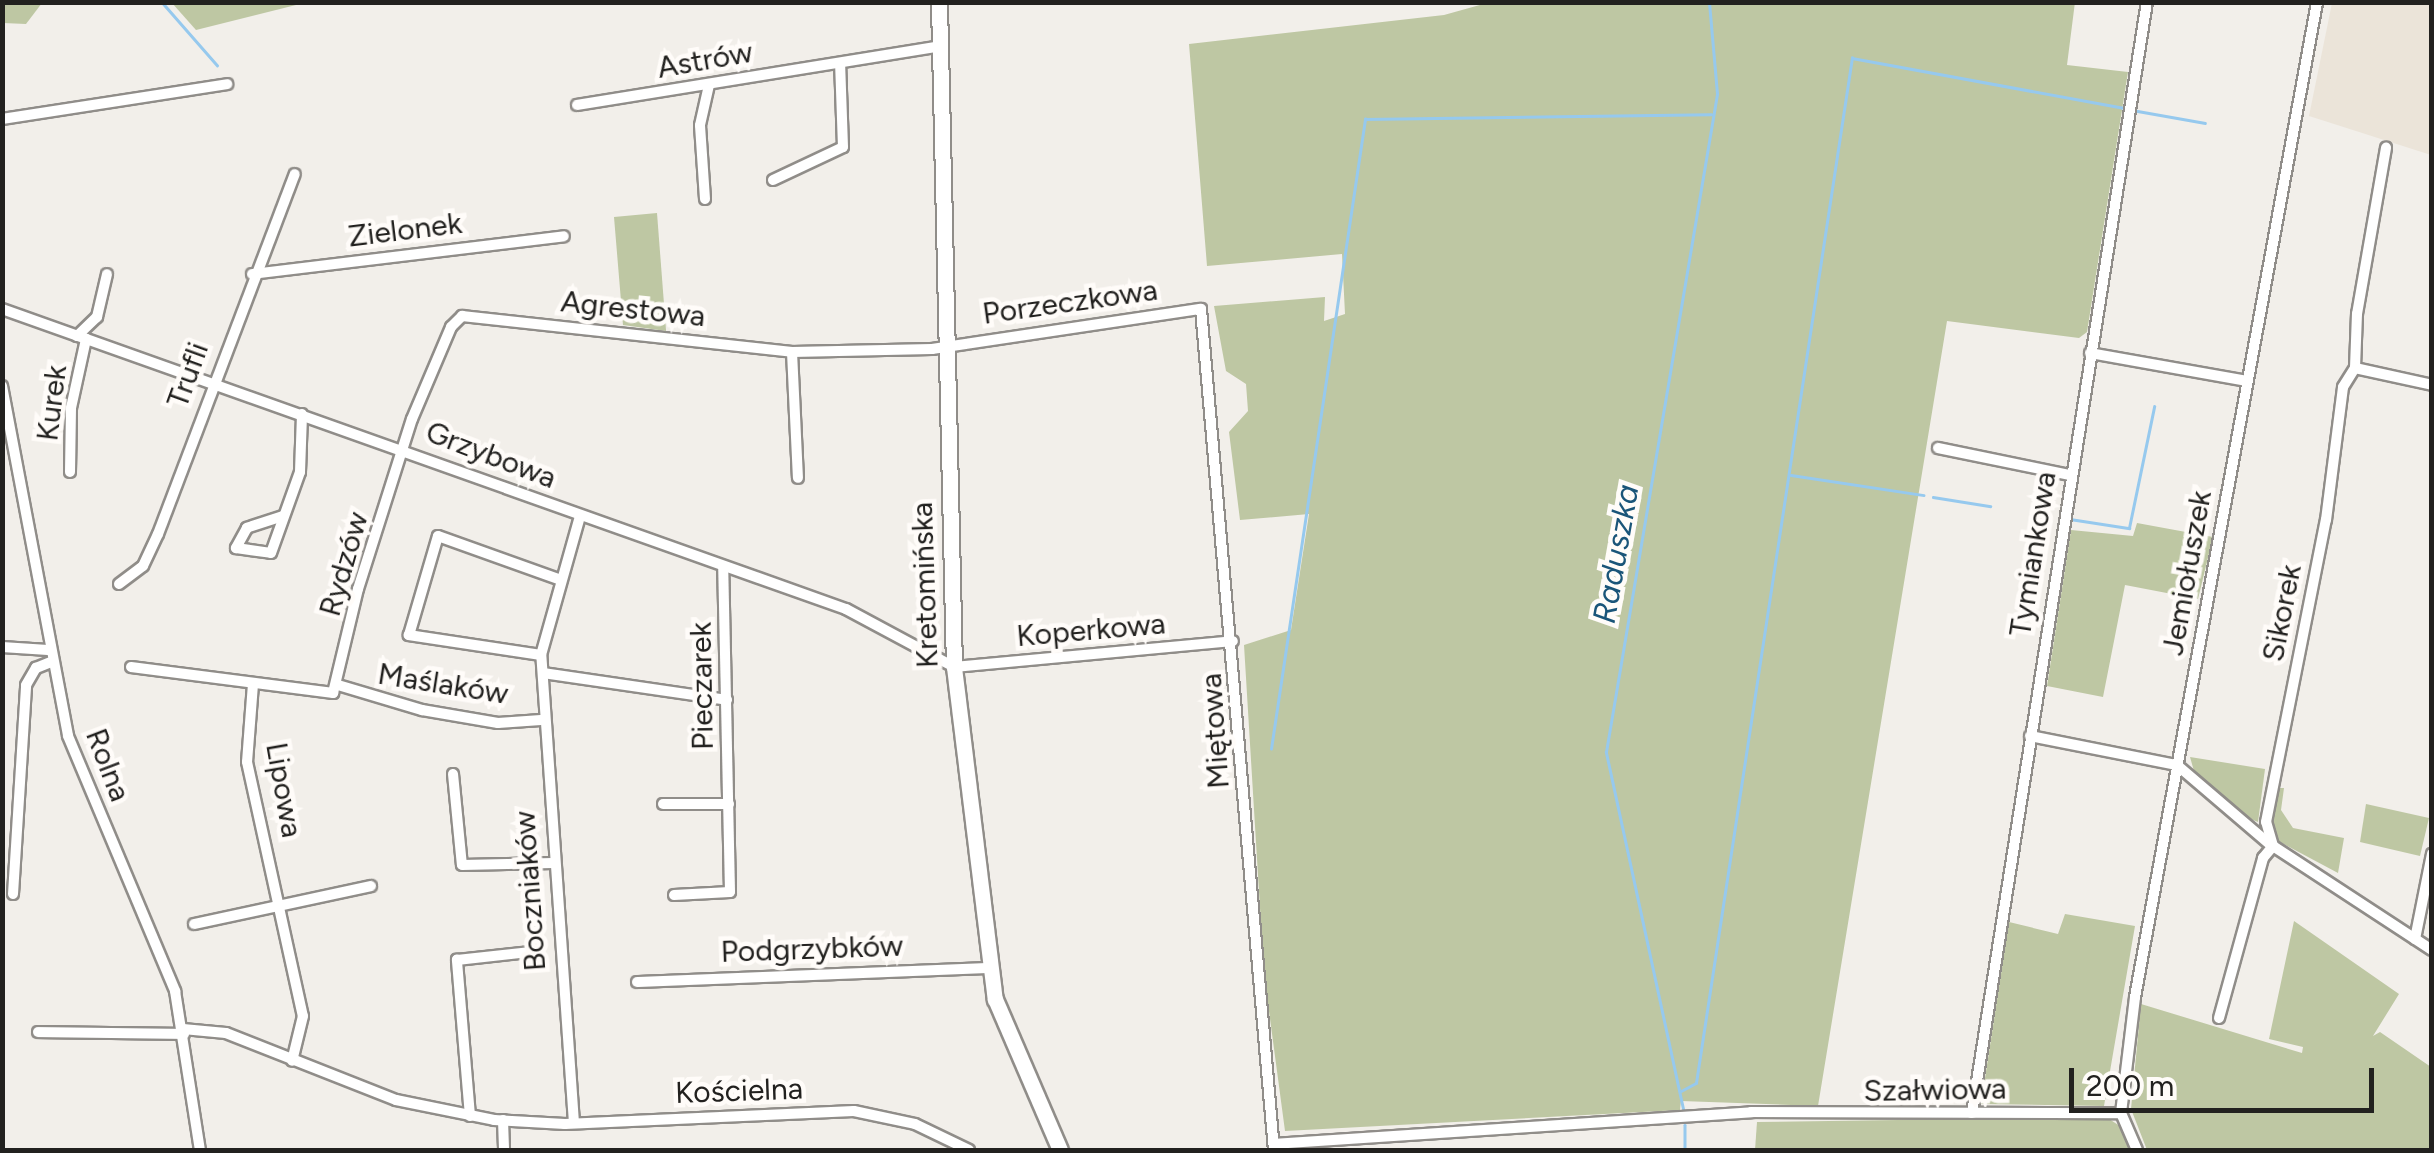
<!DOCTYPE html>
<html>
<head>
<meta charset="utf-8">
<style>
	body { margin:0 }
	#map { position:relative; width:2434px; height:1153px; overflow:hidden; background:#f2efea; font-family:Figtree,sans-serif }
	div>[style] { position:absolute }
	.built>* { inset:0; background:#ebe4d9 }
	.green>* { inset:0; background:#bec7a3 }
	.stream>* { height:2.5px; margin:-1.25px; padding:0 1.25px; transform-origin:1.25px; border-radius:1.25px; background:#96c9ee }
	.roads { filter:drop-shadow(2px 0 #908d89) drop-shadow(-2px 0 #908d89) drop-shadow(0 2px #908d89) drop-shadow(0 -2px #908d89) }
	.street>* { height:10px; margin:-5px; padding:0 5px; transform-origin:5px; border-radius:5px; background:#fff }
	.secondary>* { height:15px; margin:-7.5px; padding:0 7.5px; transform-origin:7.5px; border-radius:7.5px; background:#fff }
	span { translate:-50% -50%; white-space:nowrap; text-align:center; line-height:1.15; -webkit-text-stroke:9px #fffcf9; paint-order:stroke }
	.street-label { font-size:30px; color:#22211f }
	.water-label { font-size:32px; color:#1a5579; font-style:italic }
	.frame { position:absolute; inset:0; border:5px solid #22211f; pointer-events:none }
	.scale { position:absolute; left:2069px; top:1068px; width:305px; height:45px; box-sizing:border-box; border:5px solid #22211f; border-top:0; padding-left:12px; font-size:30px; line-height:35px; white-space:nowrap; color:#22211f; -webkit-text-stroke:8px #fffcf9; paint-order:stroke }
</style>
</head>
<body>
<div id="map">
	<div class="built">
		<div style="clip-path:polygon(2332px 3px,2431px 3px,2431px 155px,2309px 116px)"></div>
	</div>
	<div class="green">
		<div style="clip-path:polygon(3px 2px,42px 2px,42px 3px,26px 24px,3px 23px)"></div>
		<div style="clip-path:polygon(2075px 2px,2067px 65px,2128px 72px,2087px 332px,2079px 338px,1947px 321px,1818px 1106px,1681px 1101px,1680px 1110px,1285px 1131px,1264px 974px,1244px 645px,1291px 630px,1309px 514px,1240px 520px,1229px 432px,1248px 411px,1246px 384px,1226px 371px,1214px 306px,1325px 297px,1324px 321px,1345px 314px,1342px 254px,1207px 266px,1189px 44px,1444px 15px,1487px 3px)"></div>
		<div style="clip-path:polygon(172px 3px,304px 3px,196px 30px)"></div>
		<div style="clip-path:polygon(657px 213px,666px 330px,666px 331px,623px 325px,614px 217px)"></div>
		<div style="clip-path:polygon(2137px 523px,2213px 537px,2198px 599px,2125px 585px,2103px 697px,2047px 686px,2071px 530px,2133px 536px)"></div>
		<div style="clip-path:polygon(2190px 757px,2265px 769px,2258px 822px,2241px 815px,2194px 771px)"></div>
		<div style="clip-path:polygon(2277px 788px,2284px 788px,2281px 810px,2293px 828px,2344px 838px,2338px 873px,2278px 841px,2273px 827px)"></div>
		<div style="clip-path:polygon(2366px 804px,2429px 818px,2420px 856px,2360px 842px)"></div>
		<div style="clip-path:polygon(2065px 914px,2135px 926px,2104px 1106px,1981px 1104px,2009px 922px,2058px 934px)"></div>
		<div style="clip-path:polygon(2294px 921px,2399px 994px,2373px 1036px,2380px 1032px,2431px 1067px,2431px 1150px,2147px 1150px,2131px 1109px,2141px 1004px,2302px 1053px,2303px 1047px,2269px 1039px)"></div>
		<div style="clip-path:polygon(2106px 1117px,2126px 1130px,2134px 1150px,1755px 1150px,1757px 1122px)"></div>
	</div>
	<div class="stream">
		<div style="left:162px;top:2px;width:84px;rotate:48.9deg"></div>
		<div style="left:2132px;top:110px;width:74px;rotate:10.1deg"></div>
		<div style="left:1791px;top:475px;width:134px;rotate:8.6deg"></div>
		<div style="left:1933px;top:497px;width:58px;rotate:9deg"></div>
		<div style="left:2070px;top:519px;width:60px;rotate:8.7deg"></div>
		<div style="left:2129px;top:528px;width:124px;rotate:-78.3deg"></div>
		<div style="left:1271px;top:749px;width:637px;rotate:-81.51deg"></div>
		<div style="left:1365px;top:119px;width:346px;rotate:-0.8deg"></div>
		<div style="left:1681px;top:1091px;width:17px;rotate:-28deg"></div>
		<div style="left:1696px;top:1083px;width:1037px;rotate:-81.35deg"></div>
		<div style="left:1852px;top:58px;width:278px;rotate:10.4deg"></div>
		<div style="left:1683px;top:1109px;width:365px;rotate:-102.2deg"></div>
		<div style="left:1606px;top:752px;width:667px;rotate:-80.42deg"></div>
		<div style="left:1717px;top:94px;width:92px;rotate:-95deg"></div>
		<div style="left:1685px;top:1125px;width:25px;rotate:90deg"></div>
	</div>
	<div class="roads">
		<div class="street">
			<div style="left:577px;top:105px;width:369px;rotate:-9.2deg"></div>
			<div style="left:2px;top:119px;width:228px;rotate:-8.8deg"></div>
			<div style="left:773px;top:180px;width:77px;rotate:-25.2deg"></div>
			<div style="left:843px;top:147px;width:84px;rotate:-92deg"></div>
			<div style="left:705px;top:199px;width:74px;rotate:-93.9deg"></div>
			<div style="left:700px;top:125px;width:41px;rotate:-77.3deg"></div>
			<div style="left:252px;top:274px;width:314px;rotate:-6.9deg"></div>
			<div style="left:2px;top:309px;width:896px;rotate:19.57deg"></div>
			<div style="left:846px;top:609px;width:123px;rotate:28.2deg"></div>
			<div style="left:954px;top:667px;width:280px;rotate:-5.3deg"></div>
			<div style="left:77px;top:336px;width:28px;rotate:-44deg"></div>
			<div style="left:97px;top:317px;width:44px;rotate:-76.9deg"></div>
			<div style="left:792px;top:352px;width:126px;rotate:87.3deg"></div>
			<div style="left:2090px;top:353px;width:159px;rotate:10.1deg"></div>
			<div style="left:2355px;top:368px;width:54px;rotate:-87.9deg"></div>
			<div style="left:2357px;top:314px;width:169px;rotate:-80.1deg"></div>
			<div style="left:2px;top:386px;width:356px;rotate:79.3deg"></div>
			<div style="left:68px;top:736px;width:277px;rotate:67.2deg"></div>
			<div style="left:175px;top:991px;width:161px;rotate:81.1deg"></div>
			<div style="left:1938px;top:448px;width:135px;rotate:11.6deg"></div>
			<div style="left:70px;top:472px;width:64px;rotate:-89.1deg"></div>
			<div style="left:71px;top:408px;width:71px;rotate:-77.7deg"></div>
			<div style="left:283px;top:516px;width:38px;rotate:162deg"></div>
			<div style="left:247px;top:528px;width:23px;rotate:119deg"></div>
			<div style="left:236px;top:548px;width:35px;rotate:8deg"></div>
			<div style="left:271px;top:553px;width:86px;rotate:-70.3deg"></div>
			<div style="left:300px;top:472px;width:58px;rotate:-88deg"></div>
			<div style="left:119px;top:584px;width:30px;rotate:-37deg"></div>
			<div style="left:143px;top:566px;width:35px;rotate:-65deg"></div>
			<div style="left:158px;top:534px;width:385px;rotate:-69.2deg"></div>
			<div style="left:2px;top:647px;width:46px;rotate:3.7deg"></div>
			<div style="left:541px;top:655px;width:134px;rotate:-171.4deg"></div>
			<div style="left:409px;top:635px;width:103px;rotate:-73.7deg"></div>
			<div style="left:438px;top:536px;width:127px;rotate:19.7deg"></div>
			<div style="left:131px;top:667px;width:204px;rotate:7.3deg"></div>
			<div style="left:333px;top:693px;width:107px;rotate:-76.5deg"></div>
			<div style="left:358px;top:589px;width:178px;rotate:-72.4deg"></div>
			<div style="left:412px;top:419px;width:100px;rotate:-67deg"></div>
			<div style="left:451px;top:327px;width:16px;rotate:-45deg"></div>
			<div style="left:462px;top:316px;width:332px;rotate:6.2deg"></div>
			<div style="left:792px;top:352px;width:140px;rotate:-1.2deg"></div>
			<div style="left:932px;top:349px;width:272px;rotate:-8.5deg"></div>
			<div style="left:1201px;top:309px;width:844px;rotate:85.04deg"></div>
			<div style="left:543px;top:673px;width:186px;rotate:8.3deg"></div>
			<div style="left:253px;top:684px;width:78px;rotate:94.4deg"></div>
			<div style="left:247px;top:762px;width:260px;rotate:77.6deg"></div>
			<div style="left:303px;top:1016px;width:46px;rotate:103.7deg"></div>
			<div style="left:338px;top:685px;width:88px;rotate:16.6deg"></div>
			<div style="left:422px;top:710px;width:77px;rotate:9.7deg"></div>
			<div style="left:498px;top:723px;width:43px;rotate:-4deg"></div>
			<div style="left:2030px;top:736px;width:150px;rotate:11.2deg"></div>
			<div style="left:2177px;top:765px;width:125px;rotate:40.5deg"></div>
			<div style="left:453px;top:774px;width:91px;rotate:84.4deg"></div>
			<div style="left:462px;top:865px;width:91px;rotate:-1.3deg"></div>
			<div style="left:663px;top:804px;width:66px"></div>
			<div style="left:2273px;top:846px;width:25px;rotate:-106deg"></div>
			<div style="left:2266px;top:822px;width:308px;rotate:-78.8deg"></div>
			<div style="left:2326px;top:520px;width:134px;rotate:-82.7deg"></div>
			<div style="left:2343px;top:387px;width:22px;rotate:-58deg"></div>
			<div style="left:2355px;top:368px;width:79px;rotate:12.4deg"></div>
			<div style="left:13px;top:894px;width:209px;rotate:-86.4deg"></div>
			<div style="left:26px;top:685px;width:20px;rotate:-60deg"></div>
			<div style="left:36px;top:668px;width:16px;rotate:-22deg"></div>
			<div style="left:674px;top:895px;width:56px;rotate:-3.1deg"></div>
			<div style="left:730px;top:892px;width:326px;rotate:-91.2deg"></div>
			<div style="left:194px;top:924px;width:181px;rotate:-12.1deg"></div>
			<div style="left:2415px;top:939px;width:87px;rotate:-78.7deg"></div>
			<div style="left:637px;top:982px;width:352px;rotate:-2.3deg"></div>
			<div style="left:2219px;top:1018px;width:166px;rotate:-74.6deg"></div>
			<div style="left:2263px;top:858px;width:16px;rotate:-50deg"></div>
			<div style="left:2273px;top:846px;width:190px;rotate:33.2deg"></div>
			<div style="left:183px;top:1029px;width:43px;rotate:5.3deg"></div>
			<div style="left:226px;top:1033px;width:183px;rotate:21.5deg"></div>
			<div style="left:396px;top:1100px;width:100px;rotate:11.5deg"></div>
			<div style="left:494px;top:1120px;width:71px;rotate:3.2deg"></div>
			<div style="left:565px;top:1124px;width:289px;rotate:-2.6deg"></div>
			<div style="left:854px;top:1111px;width:62px;rotate:12deg"></div>
			<div style="left:915px;top:1124px;width:60px;rotate:25.7deg"></div>
			<div style="left:38px;top:1032px;width:146px;rotate:0.8deg"></div>
			<div style="left:1972px;top:1113px;width:1125px;rotate:-81.05deg"></div>
			<div style="left:470px;top:1116px;width:157px;rotate:-94.8deg"></div>
			<div style="left:457px;top:960px;width:72px;rotate:-6.3deg"></div>
			<div style="left:503px;top:1120px;width:30px;rotate:88deg"></div>
			<div style="left:574px;top:1123px;width:469px;rotate:-94deg"></div>
			<div style="left:541px;top:655px;width:144px;rotate:-74.3deg"></div>
			<div style="left:1274px;top:1144px;width:478px;rotate:-3.8deg"></div>
			<div style="left:1751px;top:1112px;width:370px;rotate:0.2deg"></div>
			<div style="left:2137px;top:1150px;width:40px;rotate:-113.4deg"></div>
			<div style="left:2121px;top:1113px;width:117px;rotate:-83.1deg"></div>
			<div style="left:2135px;top:997px;width:1012px;rotate:-79.63deg"></div>
		</div>
		<div class="secondary">
			<div style="left:939px;top:2px;width:665px;rotate:88.71deg"></div>
			<div style="left:954px;top:667px;width:335px;rotate:83deg"></div>
			<div style="left:995px;top:999px;width:164px;rotate:66.7deg"></div>
		</div>
	</div>
	<div class="street-label">
		<span style="left:705px;top:60px;rotate:-10deg">Astrów</span>
		<span style="left:405px;top:230px;rotate:-7deg">Zielonek</span>
		<span style="left:1070px;top:302px;rotate:-8deg">Porzeczkowa</span>
		<span style="left:633px;top:309px;rotate:6deg">Agrestowa</span>
		<span style="left:188px;top:375px;rotate:-70deg">Trufli</span>
		<span style="left:52px;top:403px;rotate:-83deg">Kurek</span>
		<span style="left:491px;top:455px;rotate:21deg">Grzybowa</span>
		<span style="left:2033px;top:554px;rotate:-81deg">Tymiankowa</span>
		<span style="left:344px;top:564px;rotate:-74deg">Rydzów</span>
		<span style="left:2187px;top:573px;rotate:-80deg">Jemiołuszek</span>
		<span style="left:925px;top:585px;rotate:-92deg">Kretomińska</span>
		<span style="left:2282px;top:613px;rotate:-79deg">Sikorek</span>
		<span style="left:1091px;top:630px;rotate:-5deg">Koperkowa</span>
		<span style="left:443px;top:684px;rotate:9deg">Maślaków</span>
		<span style="left:702px;top:686px;rotate:-91deg">Pieczarek</span>
		<span style="left:1215px;top:731px;rotate:-94deg">Miętowa</span>
		<span style="left:108px;top:765px;rotate:69deg">Rolna</span>
		<span style="left:284px;top:790px;rotate:80deg">Lipowa</span>
		<span style="left:530px;top:891px;rotate:-94deg">Boczniaków</span>
		<span style="left:812px;top:949px;rotate:-2deg">Podgrzybków</span>
		<span style="left:1935px;top:1090px;rotate:-1deg">Szałwiowa</span>
		<span style="left:739px;top:1091px;rotate:-2deg">Kościelna</span>
	</div>
	<div class="water-label">
		<span style="left:1616px;top:554px;rotate:-80deg">Raduszka</span>
	</div>
	<div class="frame"></div>
	<div class="scale">200 m</div>
</div>
</body>
</html>
